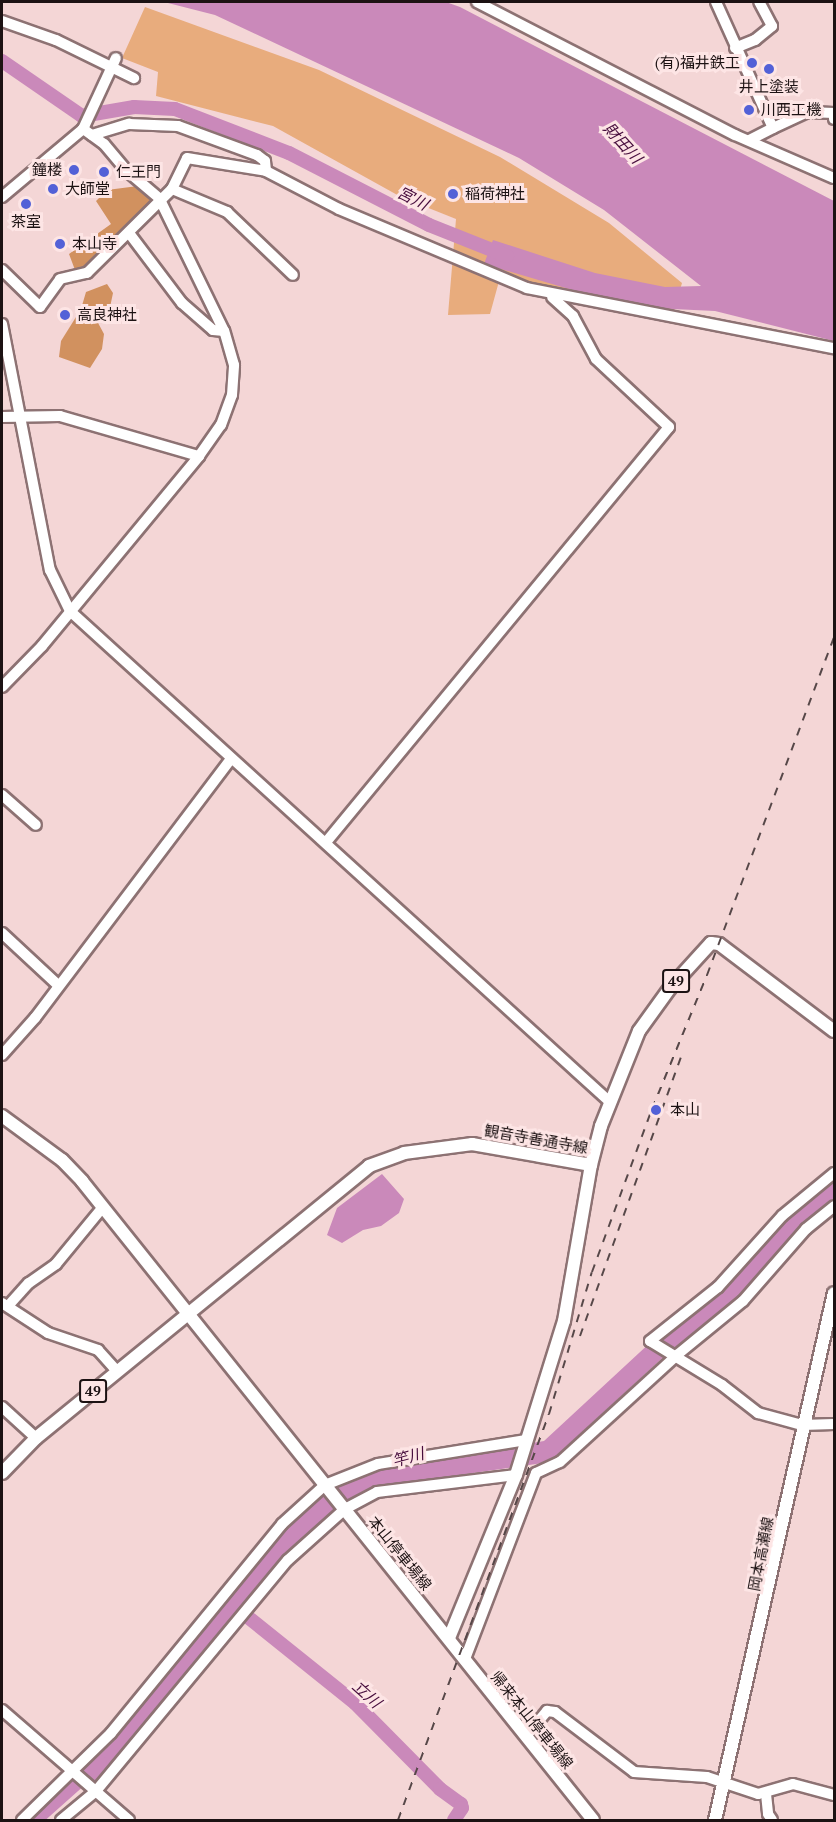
<!DOCTYPE html>
<html>
<head>
<meta charset="utf-8">
<style>
	body { margin:0 }
	#map { position:relative; width:836px; height:1822px; overflow:hidden; background:#f4d6d6; font-family:"PT Serif","Noto Sans JP",serif }
	div>[style] { position:absolute }
	.green>* { inset:0; background:#e8ac7d }
	.forest>* { inset:0; background:#d1915f }
	.water>* { inset:0; background:#ca89ba }
	.river>* { height:14px; margin:-7px; padding:0 7px; transform-origin:7px; border-radius:7px; background:#ca89ba }
	.roads { filter:drop-shadow(2px 0 #8d7273) drop-shadow(-2px 0 #8d7273) drop-shadow(0 2px #8d7273) drop-shadow(0 -2px #8d7273) }
	.minor>* { height:10px; margin:-5px; padding:0 5px; transform-origin:5px; border-radius:5px; background:#fff }
	.major>* { height:12px; margin:-6px; padding:0 6px; transform-origin:6px; border-radius:6px; background:#fff }
	.rail>* { height:2px; margin-top:-1px; transform-origin:0; background:repeating-linear-gradient(90deg,#564748 0 8px,transparent 0 16px) }
	.dots>* { width:16px; height:16px; translate:-50% -50%; box-sizing:border-box; border:3px solid #fde5e5; border-radius:50% }
	span { translate:-50% -50%; white-space:nowrap; text-align:center; line-height:1.15; -webkit-text-stroke:6px #fde5e5; paint-order:stroke }
	.shield-label span { padding:2px 4px; background:#fde5e5; border:2px solid; border-radius:4px; -webkit-text-stroke-width:0 }
	.shield-label { font-size:14px; color:#1c1213; font-weight:700 }
	.poi-label { font-size:15px; color:#1c1213 }
	.right { translate:-100% -50%; text-align:right }
	.left { translate:0 -50%; text-align:left }
	.street-label { font-size:15px; color:#1c1213 }
	.water-label { font-size:16px; color:#470d3d; font-style:italic }
	.frame { position:absolute; inset:0; border:3px solid #1c1213; pointer-events:none }
</style>
</head>
<body>
<div id="map">
	<div class="green">
		<div style="clip-path:polygon(145px 7px,319px 70px,500px 157px,609px 223px,682px 283px,673px 314px,548px 290px,501px 274px,490px 314px,448px 315px,456px 219px,401px 197px,273px 126px,156px 96px,158px 72px,122px 58px)"></div>
	</div>
	<div class="forest">
		<div style="clip-path:polygon(138px 186px,150px 195px,149px 207px,87px 270px,75px 270px,69px 254px,111px 224px,96px 201px,107px 190px)"></div>
		<div style="clip-path:polygon(107px 284px,113px 293px,109px 312px,97px 321px,104px 334px,102px 349px,90px 368px,59px 357px,61px 341px,81px 309px,86px 292px)"></div>
	</div>
	<div class="water">
		<div style="clip-path:polygon(164px 2px,446px 2px,460px 7px,834px 201px,834px 341px,715px 311px,630px 307px,484px 264px,493px 240px,595px 273px,665px 287px,701px 286px,604px 210px,519px 158px,215px 15px)"></div>
		<div style="clip-path:polygon(382px 1174px,404px 1199px,399px 1213px,381px 1226px,363px 1230px,342px 1243px,327px 1235px,337px 1208px)"></div>
		<div style="clip-path:polygon(834px 1178px,834px 1203px,805px 1223px,720px 1315px,671px 1350px,550px 1462px,382px 1486px,338px 1507px,265px 1576px,95px 1782px,81px 1770px,284px 1526px,326px 1490px,379px 1468px,544px 1441px,775px 1227px)"></div>
	</div>
	<div class="river">
		<div style="left:2px;top:61px;width:97px;rotate:34.5deg"></div>
		<div style="left:82px;top:116px;width:53px;rotate:-9.8deg"></div>
		<div style="left:134px;top:107px;width:41px;rotate:2.8deg"></div>
		<div style="left:175px;top:109px;width:122px;rotate:21.1deg"></div>
		<div style="left:289px;top:153px;width:157px;rotate:27.2deg"></div>
		<div style="left:429px;top:225px;width:84px;rotate:21.7deg"></div>
		<div style="left:234px;top:1606px;width:155px;rotate:38.7deg"></div>
		<div style="left:355px;top:1703px;width:121px;rotate:45.3deg"></div>
		<div style="left:440px;top:1789px;width:26px;rotate:36deg"></div>
		<div style="left:461px;top:1804px;width:4px;rotate:76deg"></div>
		<div style="left:462px;top:1808px;width:14px;rotate:124deg"></div>
		<div style="left:35px;top:1820px;width:87px;rotate:-41.7deg"></div>
	</div>
	<div class="roads">
		<div class="minor">
			<div style="left:477px;top:2px;width:290px;rotate:27.3deg"></div>
			<div style="left:735px;top:135px;width:108px;rotate:23.5deg"></div>
			<div style="left:716px;top:2px;width:138px;rotate:65.7deg"></div>
			<div style="left:773px;top:128px;width:27px;rotate:153deg"></div>
			<div style="left:2px;top:21px;width:57px;rotate:19.4deg"></div>
			<div style="left:56px;top:40px;width:87px;rotate:26deg"></div>
			<div style="left:735px;top:48px;width:22px;rotate:-22deg"></div>
			<div style="left:755px;top:40px;width:22px;rotate:-39deg"></div>
			<div style="left:772px;top:26px;width:27px;rotate:-118deg"></div>
			<div style="left:773px;top:128px;width:38px;rotate:-25deg"></div>
			<div style="left:807px;top:112px;width:27px;rotate:2deg"></div>
			<div style="left:834px;top:113px;width:6px;rotate:90deg"></div>
			<div style="left:92px;top:135px;width:39px;rotate:-17deg"></div>
			<div style="left:129px;top:124px;width:49px;rotate:2.3deg"></div>
			<div style="left:178px;top:126px;width:84px;rotate:20.2deg"></div>
			<div style="left:257px;top:155px;width:10px;rotate:37deg"></div>
			<div style="left:265px;top:161px;width:10px;rotate:84deg"></div>
			<div style="left:266px;top:171px;width:82px;rotate:27.5deg"></div>
			<div style="left:339px;top:209px;width:204px;rotate:22.8deg"></div>
			<div style="left:527px;top:288px;width:313px;rotate:11.1deg"></div>
			<div style="left:172px;top:189px;width:34px;rotate:-64deg"></div>
			<div style="left:187px;top:158px;width:80px;rotate:9.3deg"></div>
			<div style="left:2px;top:197px;width:106px;rotate:-40deg"></div>
			<div style="left:83px;top:129px;width:78px;rotate:-65.1deg"></div>
			<div style="left:129px;top:233px;width:88px;rotate:52.9deg"></div>
			<div style="left:182px;top:303px;width:41px;rotate:41.1deg"></div>
			<div style="left:213px;top:330px;width:11px;rotate:5deg"></div>
			<div style="left:2px;top:270px;width:53px;rotate:44.2deg"></div>
			<div style="left:40px;top:307px;width:34px;rotate:-54deg"></div>
			<div style="left:60px;top:279px;width:28px;rotate:-13deg"></div>
			<div style="left:87px;top:273px;width:120px;rotate:-44.7deg"></div>
			<div style="left:172px;top:189px;width:60px;rotate:22.7deg"></div>
			<div style="left:227px;top:212px;width:91px;rotate:43.7deg"></div>
			<div style="left:2px;top:324px;width:251px;rotate:79deg"></div>
			<div style="left:50px;top:570px;width:46px;rotate:64deg"></div>
			<div style="left:70px;top:611px;width:730px;rotate:42.28deg"></div>
			<div style="left:2px;top:417px;width:58px;rotate:-1deg"></div>
			<div style="left:60px;top:416px;width:145px;rotate:16.1deg"></div>
			<div style="left:2px;top:687px;width:57px;rotate:-45.7deg"></div>
			<div style="left:42px;top:646px;width:246px;rotate:-50.4deg"></div>
			<div style="left:199px;top:456px;width:38px;rotate:-55deg"></div>
			<div style="left:221px;top:425px;width:32px;rotate:-70deg"></div>
			<div style="left:232px;top:395px;width:30px;rotate:-86deg"></div>
			<div style="left:234px;top:365px;width:35px;rotate:-106deg"></div>
			<div style="left:224px;top:331px;width:148px;rotate:-116deg"></div>
			<div style="left:159px;top:198px;width:43px;rotate:-139.7deg"></div>
			<div style="left:126px;top:170px;width:34px;rotate:-130deg"></div>
			<div style="left:104px;top:144px;width:26px;rotate:-144deg"></div>
			<div style="left:2px;top:795px;width:45px;rotate:41.4deg"></div>
			<div style="left:327px;top:841px;width:537px;rotate:-50.44deg"></div>
			<div style="left:669px;top:427px;width:100px;rotate:-137deg"></div>
			<div style="left:596px;top:359px;width:49px;rotate:-118.1deg"></div>
			<div style="left:573px;top:316px;width:28px;rotate:-138deg"></div>
			<div style="left:2px;top:933px;width:76px;rotate:42.9deg"></div>
			<div style="left:2px;top:1055px;width:50px;rotate:-48.3deg"></div>
			<div style="left:35px;top:1018px;width:325px;rotate:-52.9deg"></div>
			<div style="left:834px;top:1173px;width:67px;rotate:140.4deg"></div>
			<div style="left:782px;top:1216px;width:96px;rotate:132deg"></div>
			<div style="left:718px;top:1287px;width:87px;rotate:141.5deg"></div>
			<div style="left:650px;top:1341px;width:84px;rotate:31.4deg"></div>
			<div style="left:722px;top:1385px;width:46px;rotate:37.9deg"></div>
			<div style="left:758px;top:1413px;width:46px;rotate:15.3deg"></div>
			<div style="left:802px;top:1425px;width:32px;rotate:-2deg"></div>
			<div style="left:2px;top:1303px;width:55px;rotate:33.1deg"></div>
			<div style="left:48px;top:1333px;width:53px;rotate:18.8deg"></div>
			<div style="left:98px;top:1350px;width:28px;rotate:48deg"></div>
			<div style="left:8px;top:1306px;width:31px;rotate:-48deg"></div>
			<div style="left:29px;top:1283px;width:33px;rotate:-35deg"></div>
			<div style="left:56px;top:1264px;width:74px;rotate:-50.5deg"></div>
			<div style="left:2px;top:1407px;width:46px;rotate:42.4deg"></div>
			<div style="left:465px;top:1659px;width:199px;rotate:-69.1deg"></div>
			<div style="left:536px;top:1473px;width:26px;rotate:-25deg"></div>
			<div style="left:560px;top:1462px;width:159px;rotate:-42.4deg"></div>
			<div style="left:677px;top:1355px;width:85px;rotate:-39.3deg"></div>
			<div style="left:743px;top:1301px;width:96px;rotate:-48.8deg"></div>
			<div style="left:806px;top:1229px;width:36px;rotate:-39deg"></div>
			<div style="left:2px;top:1710px;width:168px;rotate:40.9deg"></div>
			<div style="left:526px;top:1736px;width:33px;rotate:-50deg"></div>
			<div style="left:547px;top:1711px;width:8px;rotate:7deg"></div>
			<div style="left:555px;top:1712px;width:99px;rotate:37.2deg"></div>
			<div style="left:634px;top:1772px;width:73px;rotate:3.9deg"></div>
			<div style="left:707px;top:1777px;width:54px;rotate:18.4deg"></div>
			<div style="left:758px;top:1794px;width:36px;rotate:-16deg"></div>
			<div style="left:793px;top:1784px;width:42px;rotate:15deg"></div>
			<div style="left:766px;top:1794px;width:20px;rotate:84deg"></div>
			<div style="left:768px;top:1814px;width:7px;rotate:56deg"></div>
			<div style="left:22px;top:1820px;width:124px;rotate:-44.3deg"></div>
			<div style="left:111px;top:1733px;width:270px;rotate:-50.7deg"></div>
			<div style="left:282px;top:1524px;width:58px;rotate:-42.2deg"></div>
			<div style="left:325px;top:1485px;width:57px;rotate:-21.6deg"></div>
			<div style="left:378px;top:1464px;width:150px;rotate:-9.2deg"></div>
			<div style="left:61px;top:1820px;width:45px;rotate:-39.6deg"></div>
			<div style="left:96px;top:1791px;width:300px;rotate:-50.3deg"></div>
			<div style="left:288px;top:1560px;width:76px;rotate:-41.8deg"></div>
			<div style="left:345px;top:1509px;width:36px;rotate:-28deg"></div>
			<div style="left:377px;top:1492px;width:140px;rotate:-7deg"></div>
		</div>
		<div class="major">
			<div style="left:2px;top:1116px;width:74px;rotate:36.3deg"></div>
			<div style="left:62px;top:1160px;width:29px;rotate:46deg"></div>
			<div style="left:82px;top:1181px;width:818px;rotate:51.35deg"></div>
			<div style="left:2px;top:1473px;width:49px;rotate:-45.8deg"></div>
			<div style="left:36px;top:1438px;width:430px;rotate:-39.2deg"></div>
			<div style="left:369px;top:1166px;width:37px;rotate:-20deg"></div>
			<div style="left:404px;top:1153px;width:69px;rotate:-7.5deg"></div>
			<div style="left:472px;top:1144px;width:121px;rotate:10deg"></div>
			<div style="left:449px;top:1638px;width:176px;rotate:-67.7deg"></div>
			<div style="left:516px;top:1475px;width:161px;rotate:-72.7deg"></div>
			<div style="left:564px;top:1321px;width:158px;rotate:-80.2deg"></div>
			<div style="left:591px;top:1165px;width:40px;rotate:-75.6deg"></div>
			<div style="left:601px;top:1126px;width:102px;rotate:-68.2deg"></div>
			<div style="left:639px;top:1031px;width:53px;rotate:-54.2deg"></div>
			<div style="left:670px;top:988px;width:61px;rotate:-47.7deg"></div>
			<div style="left:711px;top:943px;width:8px;rotate:7deg"></div>
			<div style="left:719px;top:944px;width:144px;rotate:37.1deg"></div>
			<div style="left:715px;top:1820px;width:540px;rotate:-77.28deg"></div>
		</div>
	</div>
	<div class="rail">
		<div style="left:580px;top:1336px;width:300px;rotate:-70.1deg"></div>
		<div style="left:398px;top:1820px;width:433px;rotate:-69.6deg"></div>
		<div style="left:549px;top:1414px;width:148px;rotate:-73.2deg"></div>
		<div style="left:592px;top:1272px;width:174px;rotate:-69.8deg"></div>
		<div style="left:652px;top:1109px;width:145px;rotate:-67.7deg"></div>
		<div style="left:707px;top:975px;width:361px;rotate:-69.4deg"></div>
	</div>
	<div class="dots">
		<div style="left:752px;top:63px;background:#5361d7"></div>
		<div style="left:769px;top:69px;background:#5361d7"></div>
		<div style="left:749px;top:110px;background:#5361d7"></div>
		<div style="left:74px;top:170px;background:#5361d7"></div>
		<div style="left:104px;top:172px;background:#5361d7"></div>
		<div style="left:53px;top:189px;background:#5361d7"></div>
		<div style="left:453px;top:194px;background:#5361d7"></div>
		<div style="left:26px;top:204px;background:#5361d7"></div>
		<div style="left:60px;top:244px;background:#5361d7"></div>
		<div style="left:65px;top:315px;background:#5361d7"></div>
		<div style="left:656px;top:1110px;background:#5361d7"></div>
	</div>
	<div class="shield-label">
		<span style="left:676px;top:981px">49</span>
		<span style="left:93px;top:1391px">49</span>
	</div>
	<div class="poi-label">
		<span class="right" style="left:740px;top:63px">(有)福井鉄工</span>
		<span style="left:769px;top:87px">井上塗装</span>
		<span class="left" style="left:761px;top:110px">川西工機</span>
		<span class="right" style="left:62px;top:170px">鐘楼</span>
		<span class="left" style="left:116px;top:172px">仁王門</span>
		<span class="left" style="left:65px;top:189px">大師堂</span>
		<span class="left" style="left:465px;top:194px">稲荷神社</span>
		<span style="left:26px;top:222px">茶室</span>
		<span class="left" style="left:72px;top:244px">本山寺</span>
		<span class="left" style="left:77px;top:315px">高良神社</span>
		<span class="left" style="left:670px;top:1110px">本山</span>
	</div>
	<div class="street-label">
		<span style="left:536px;top:1139px;rotate:10deg">観音寺善通寺線</span>
		<span style="left:400px;top:1553px;rotate:51deg">本山停車場線</span>
		<span style="left:761px;top:1554px;rotate:-79deg">岡本高瀬線</span>
		<span style="left:532px;top:1720px;rotate:51deg">帰来本山停車場線</span>
	</div>
	<div class="water-label">
		<span style="left:623px;top:143px;rotate:48deg">財田川</span>
		<span style="left:413px;top:198px;rotate:27deg">宮川</span>
		<span style="left:408px;top:1457px;rotate:-15deg">竿川</span>
		<span style="left:367px;top:1694px;rotate:42deg">立川</span>
	</div>
	<div class="frame"></div>
</div>
</body>
</html>
